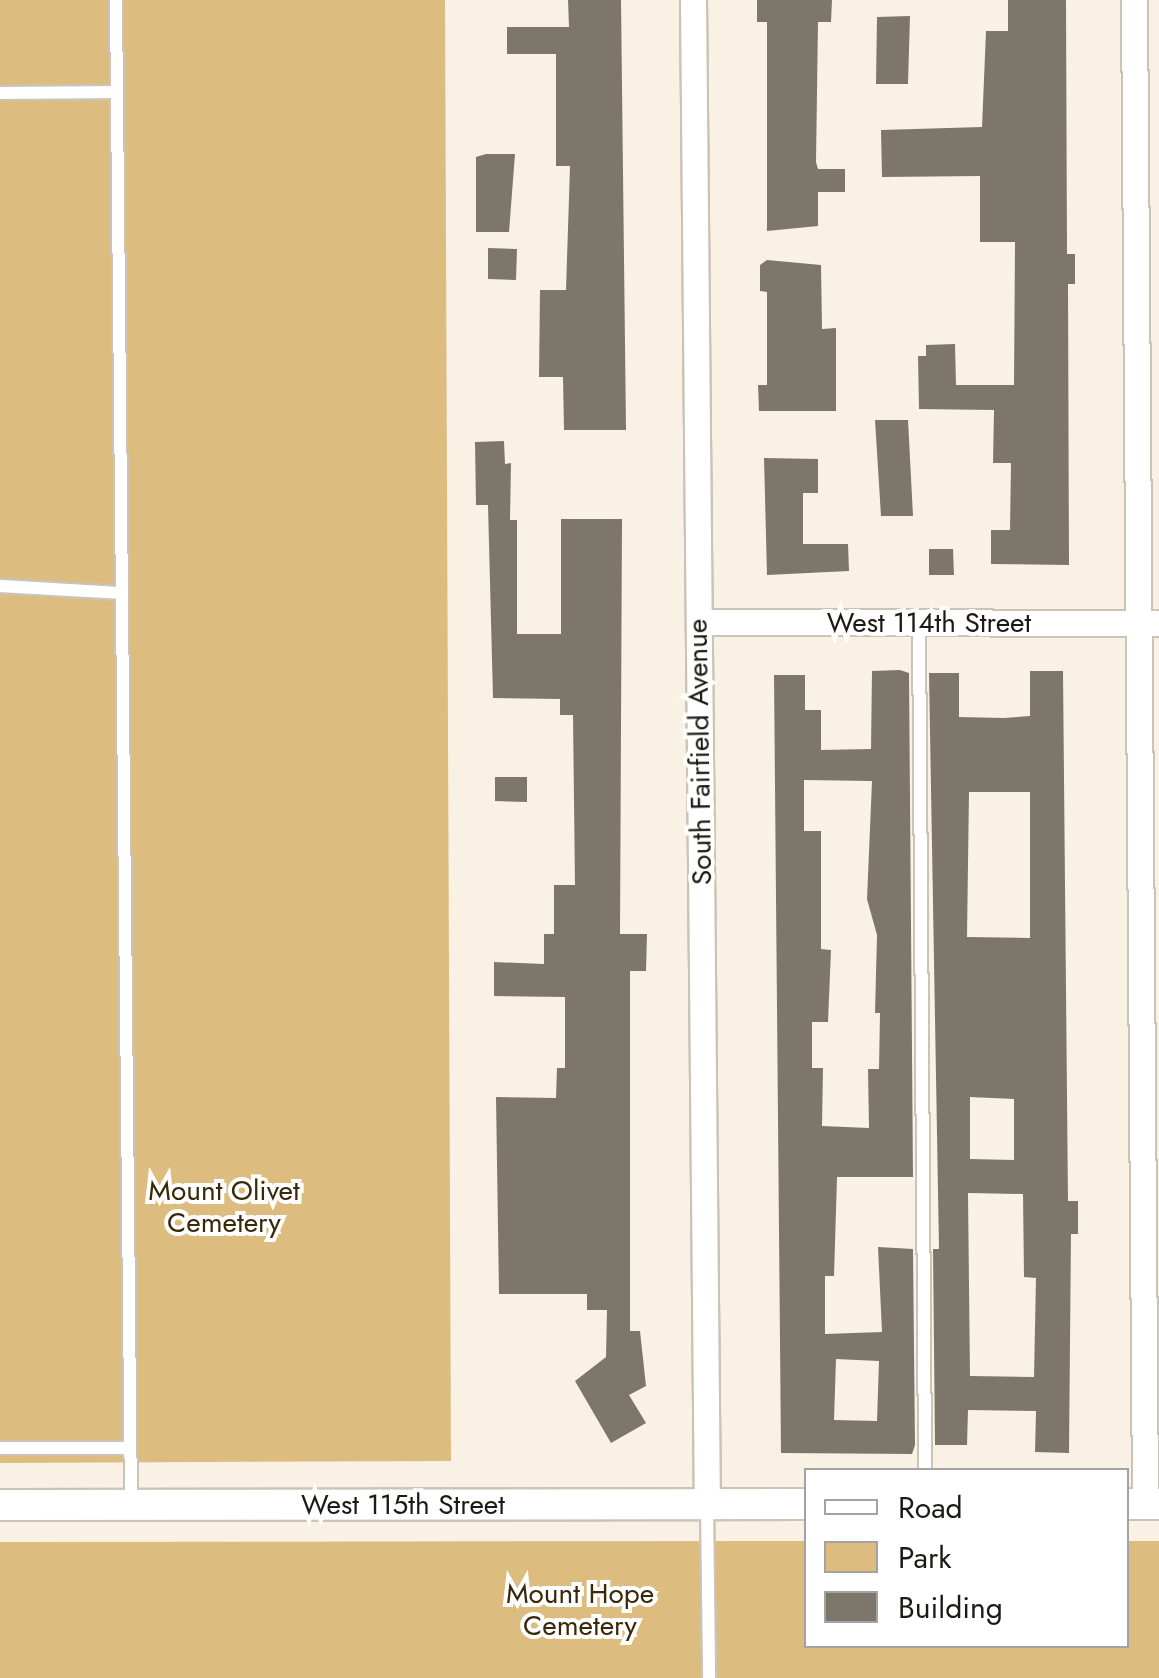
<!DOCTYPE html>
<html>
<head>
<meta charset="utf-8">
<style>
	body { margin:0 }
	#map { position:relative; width:1159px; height:1678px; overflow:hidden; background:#f9f1e4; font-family:Jost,sans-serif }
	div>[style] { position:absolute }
	.green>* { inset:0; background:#ddbc80 }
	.building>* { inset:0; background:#7d776b }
	.roads { filter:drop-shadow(2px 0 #cac3b6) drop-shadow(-2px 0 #cac3b6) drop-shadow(0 2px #cac3b6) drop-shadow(0 -2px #cac3b6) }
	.service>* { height:12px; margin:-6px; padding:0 6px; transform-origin:6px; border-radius:6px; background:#fff }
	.minor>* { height:25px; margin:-12.5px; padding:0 12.5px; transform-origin:12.5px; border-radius:12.5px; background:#fff }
	.tertiary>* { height:30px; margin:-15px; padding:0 15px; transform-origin:15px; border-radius:15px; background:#fff }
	span { translate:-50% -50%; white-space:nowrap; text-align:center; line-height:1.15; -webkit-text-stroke:8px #fff; paint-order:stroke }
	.street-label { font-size:28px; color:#1d1a15 }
	.park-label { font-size:28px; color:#392908 }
	.legend { position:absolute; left:804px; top:1468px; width:325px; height:180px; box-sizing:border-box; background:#fff; border:2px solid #a5a3a1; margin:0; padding:12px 18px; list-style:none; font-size:30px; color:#1d1a15 }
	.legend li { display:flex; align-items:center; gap:20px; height:50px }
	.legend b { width:50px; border:2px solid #a5a3a1 }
</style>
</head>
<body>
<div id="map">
	<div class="green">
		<div style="clip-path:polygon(0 0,445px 0,451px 1461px,0 1463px)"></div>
		<div style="clip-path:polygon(806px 1541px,806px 1646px,1126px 1646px,1127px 1541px,1159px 1541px,1159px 1678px,0 1678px,0 1542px)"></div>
	</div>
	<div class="building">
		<div style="clip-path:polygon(568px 0,621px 0,626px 430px,564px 430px,563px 377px,539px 377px,540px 290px,566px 290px,570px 166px,556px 166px,556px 54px,507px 54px,507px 27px,569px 27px)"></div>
		<div style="clip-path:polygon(757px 0,832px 0,831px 22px,818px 22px,816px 162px,818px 169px,845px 169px,845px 192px,818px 192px,818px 226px,767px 231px,767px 22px,757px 22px)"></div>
		<div style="clip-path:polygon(1008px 0,1066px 0,1067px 254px,1075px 254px,1075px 284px,1068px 284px,1069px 565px,991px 564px,991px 530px,1010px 530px,1011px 463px,993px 463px,994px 410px,919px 409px,918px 356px,926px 356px,926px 345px,955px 344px,956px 385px,1014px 385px,1015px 242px,980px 242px,980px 176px,882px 177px,881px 130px,982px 127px,986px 31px,1008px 31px)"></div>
		<div style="clip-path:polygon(910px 16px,908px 84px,876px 84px,877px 17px)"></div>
		<div style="clip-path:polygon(486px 154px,515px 154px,509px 232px,476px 232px,476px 157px)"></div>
		<div style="clip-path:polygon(488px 248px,517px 249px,516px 280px,488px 279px)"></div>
		<div style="clip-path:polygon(767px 260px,821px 265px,822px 329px,836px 328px,836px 411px,759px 411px,758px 385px,767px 385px,767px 292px,760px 291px,760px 265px)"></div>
		<div style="clip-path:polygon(875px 420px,908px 420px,913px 516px,881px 516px)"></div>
		<div style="clip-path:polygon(504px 441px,505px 464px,511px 463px,510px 520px,517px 520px,517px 634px,561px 634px,561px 519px,622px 519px,620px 934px,647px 934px,646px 971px,630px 971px,630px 1331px,640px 1331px,646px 1386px,629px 1395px,646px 1423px,611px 1443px,575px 1381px,606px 1357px,607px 1310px,587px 1310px,587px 1294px,499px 1294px,496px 1097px,556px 1098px,557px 1068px,565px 1068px,565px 997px,494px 996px,494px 962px,544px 964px,544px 934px,554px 934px,554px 885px,575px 885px,573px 715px,560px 715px,560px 699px,493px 698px,488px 505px,476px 505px,475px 442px)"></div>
		<div style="clip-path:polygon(764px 458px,818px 459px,818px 493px,803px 493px,803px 544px,848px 544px,849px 571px,767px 575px)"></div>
		<div style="clip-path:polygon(929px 549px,953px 549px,954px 575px,929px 575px)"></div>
		<div style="clip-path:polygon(evenodd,900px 670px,909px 673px,913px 1177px,837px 1177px,834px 1276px,825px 1276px,825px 1334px,882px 1332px,878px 1247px,913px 1249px,915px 1445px,912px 1454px,781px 1453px,774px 675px,805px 675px,805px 710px,821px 710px,821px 750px,871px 749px,872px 671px,900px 670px,804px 780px,872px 781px,867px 899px,877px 935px,875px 1013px,880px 1013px,879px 1069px,868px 1069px,869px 1128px,822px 1126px,823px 1068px,812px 1068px,812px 1022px,828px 1022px,831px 950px,821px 949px,821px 831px,804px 831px,804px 780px,900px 670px,836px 1359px,879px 1361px,877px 1421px,834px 1420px,836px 1359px)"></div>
		<div style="clip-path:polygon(evenodd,1030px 671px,1063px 671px,1068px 1201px,1078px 1201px,1078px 1234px,1071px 1234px,1069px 1453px,1035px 1452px,1036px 1411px,968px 1410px,967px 1445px,935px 1445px,933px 1249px,939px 1249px,929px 673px,959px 673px,959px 717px,1004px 718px,1030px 716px,1030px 671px,969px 792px,1030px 792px,1030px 938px,967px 937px,969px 792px,1030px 671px,970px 1097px,1014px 1099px,1014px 1160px,970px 1159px,970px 1097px,1030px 671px,968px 1193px,1023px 1194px,1024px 1277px,1036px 1278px,1034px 1377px,970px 1376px,968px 1193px)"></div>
		<div style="clip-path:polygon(495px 777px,527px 777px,527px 802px,495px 801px)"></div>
	</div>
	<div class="roads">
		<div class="service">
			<div style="left:116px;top:0;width:1502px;rotate:89.43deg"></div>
			<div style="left:0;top:93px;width:117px;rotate:-0.5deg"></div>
			<div style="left:0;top:586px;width:122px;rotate:3.3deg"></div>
			<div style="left:919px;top:623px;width:847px;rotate:89.59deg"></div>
			<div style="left:0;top:1448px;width:130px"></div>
			<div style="left:707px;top:1504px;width:174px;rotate:89.3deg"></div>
		</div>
		<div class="minor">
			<div style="left:693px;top:0;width:1504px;rotate:89.47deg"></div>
			<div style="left:1134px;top:0;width:1504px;rotate:89.58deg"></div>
			<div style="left:699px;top:622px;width:460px;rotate:0.1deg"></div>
		</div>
		<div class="tertiary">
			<div style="left:1126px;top:1504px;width:33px"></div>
			<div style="left:0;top:1505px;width:806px;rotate:-0.07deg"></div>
		</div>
	</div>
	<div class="street-label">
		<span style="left:929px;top:623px">West 114th Street</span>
		<span style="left:700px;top:752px;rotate:-91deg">South Fairfield Avenue</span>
		<span style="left:403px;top:1505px">West 115th Street</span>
	</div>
	<div class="park-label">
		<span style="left:224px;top:1207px">Mount Olivet<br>Cemetery</span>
		<span style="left:580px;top:1610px">Mount Hope<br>Cemetery</span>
	</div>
	<ul class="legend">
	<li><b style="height:12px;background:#fff"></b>Road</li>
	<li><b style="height:28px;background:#ddbc80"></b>Park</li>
	<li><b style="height:28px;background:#7d776b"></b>Building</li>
	</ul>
</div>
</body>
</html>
